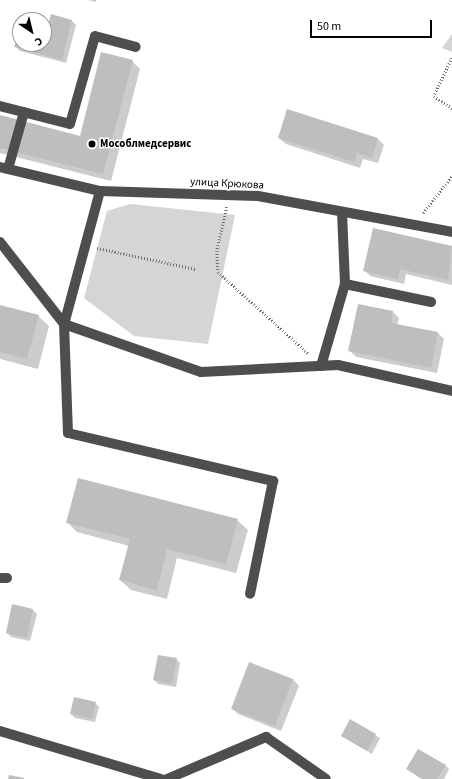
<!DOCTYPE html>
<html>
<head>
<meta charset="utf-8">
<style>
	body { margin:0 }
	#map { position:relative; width:452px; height:779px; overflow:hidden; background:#fff; font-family:"Source Sans 3",sans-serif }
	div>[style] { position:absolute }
	.green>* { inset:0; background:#d5d5d5 }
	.shadow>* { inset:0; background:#0003 }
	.building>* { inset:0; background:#bebebe }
	.path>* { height:2.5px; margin-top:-1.25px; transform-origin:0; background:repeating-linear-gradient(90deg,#707070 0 1px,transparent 0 3px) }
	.minor>* { height:10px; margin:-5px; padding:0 5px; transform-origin:5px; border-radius:5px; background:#4e4e4e }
	.dots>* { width:11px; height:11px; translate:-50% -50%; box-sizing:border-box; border:2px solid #fff; border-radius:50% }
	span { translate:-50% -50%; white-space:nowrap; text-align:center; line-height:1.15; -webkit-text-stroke:3px #fff; paint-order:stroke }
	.poi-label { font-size:11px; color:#000; font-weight:700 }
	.left { translate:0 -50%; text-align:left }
	.street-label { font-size:11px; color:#000 }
	.north { position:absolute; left:12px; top:12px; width:40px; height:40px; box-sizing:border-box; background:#fff; border:1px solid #999; border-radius:50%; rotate:145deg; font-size:11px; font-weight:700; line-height:16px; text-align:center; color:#000 }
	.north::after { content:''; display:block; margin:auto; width:14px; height:18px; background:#000; clip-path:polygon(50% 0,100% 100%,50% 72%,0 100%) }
	.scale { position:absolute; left:310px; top:20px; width:122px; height:18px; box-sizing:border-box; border:2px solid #000; border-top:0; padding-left:5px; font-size:12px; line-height:14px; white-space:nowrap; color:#000; -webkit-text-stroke:3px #fff; paint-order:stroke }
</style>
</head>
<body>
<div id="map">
	<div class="green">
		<div style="clip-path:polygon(452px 34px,452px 52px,442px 48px)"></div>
		<div style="clip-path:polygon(130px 204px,235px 215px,208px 344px,134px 336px,84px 298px,107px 211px)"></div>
	</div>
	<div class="shadow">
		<div style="clip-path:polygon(88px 0,96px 0,96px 2px)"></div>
		<div style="clip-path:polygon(52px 16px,72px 21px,76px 25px,66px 63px,20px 51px,16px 47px,20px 31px,20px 44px,44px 44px,44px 30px,47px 31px)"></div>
		<div style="clip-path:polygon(132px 61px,140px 69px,111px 181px,0 153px,0 116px,81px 137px)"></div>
		<div style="clip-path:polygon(288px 110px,378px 139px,384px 145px,378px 163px,363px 159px,360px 168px,286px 144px,279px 138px)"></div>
		<div style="clip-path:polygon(374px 229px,452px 247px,452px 285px,406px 274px,404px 284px,370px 276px,364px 270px)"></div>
		<div style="clip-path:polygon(0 306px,38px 316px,49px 326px,38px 369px,0 359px)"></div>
		<div style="clip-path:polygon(393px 312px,399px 318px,397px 325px,438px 333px,444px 339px,437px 373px,356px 357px,350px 351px)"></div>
		<div style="clip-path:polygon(237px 520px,248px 530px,236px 573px,177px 558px,167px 599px,131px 590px,120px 580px,129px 546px,77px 532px,67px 522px)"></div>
		<div style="clip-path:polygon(33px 610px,37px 614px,30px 641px,11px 637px,7px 633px)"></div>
		<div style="clip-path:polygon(176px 659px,180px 663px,176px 687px,158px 684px,154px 680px)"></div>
		<div style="clip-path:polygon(293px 679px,299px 686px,281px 731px,238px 714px,232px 708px)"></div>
		<div style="clip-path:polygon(95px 703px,99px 707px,95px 722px,75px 718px,71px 714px)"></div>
		<div style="clip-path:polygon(351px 721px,380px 738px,372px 754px,342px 736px)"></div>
		<div style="clip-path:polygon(445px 765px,449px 769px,444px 779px,421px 779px,407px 769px)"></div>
	</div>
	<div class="building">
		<div style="clip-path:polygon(51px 14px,72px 20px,62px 60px,14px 47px,20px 29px,20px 44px,44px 44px,44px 29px,47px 29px)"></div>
		<div style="clip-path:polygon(101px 52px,133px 60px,103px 174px,0 148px,0 115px,80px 136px)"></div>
		<div style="clip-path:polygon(287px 109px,378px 138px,372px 158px,357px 153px,354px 162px,278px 138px)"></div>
		<div style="clip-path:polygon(373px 228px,452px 246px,448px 280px,400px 269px,398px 279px,363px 271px)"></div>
		<div style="clip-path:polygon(358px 304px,393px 311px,391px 323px,438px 332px,431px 368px,348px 351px)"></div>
		<div style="clip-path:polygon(0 305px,39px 315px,27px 359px,0 352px)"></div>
		<div style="clip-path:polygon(78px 478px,238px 519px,226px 564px,167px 549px,157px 590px,119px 580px,130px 539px,66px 523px)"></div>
		<div style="clip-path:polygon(12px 604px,33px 609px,27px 638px,6px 633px)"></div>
		<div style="clip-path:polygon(158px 655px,177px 658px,172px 684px,153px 680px)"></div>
		<div style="clip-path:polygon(249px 662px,293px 679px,275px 726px,231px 709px)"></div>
		<div style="clip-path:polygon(74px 697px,96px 702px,92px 719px,70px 714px)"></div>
		<div style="clip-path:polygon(350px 719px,376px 734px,367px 751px,341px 736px)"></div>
		<div style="clip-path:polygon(418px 749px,446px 765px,437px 779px,423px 779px,406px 769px)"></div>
		<div style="clip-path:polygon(9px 775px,24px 778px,24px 779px,8px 779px)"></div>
	</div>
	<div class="path">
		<div style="left:452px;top:58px;width:42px;rotate:115.3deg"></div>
		<div style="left:434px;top:96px;width:22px;rotate:34deg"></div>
		<div style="left:227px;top:207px;width:45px;rotate:102.8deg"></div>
		<div style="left:217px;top:251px;width:21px;rotate:87deg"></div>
		<div style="left:218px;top:272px;width:121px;rotate:42deg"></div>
		<div style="left:423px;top:213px;width:47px;rotate:-51.9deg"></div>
		<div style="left:97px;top:248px;width:101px;rotate:12deg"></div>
	</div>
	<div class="minor">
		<div style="left:0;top:106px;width:72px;rotate:14.4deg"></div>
		<div style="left:70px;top:124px;width:91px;rotate:-74.1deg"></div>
		<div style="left:95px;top:36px;width:42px;rotate:15deg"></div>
		<div style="left:0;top:167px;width:103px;rotate:13.5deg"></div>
		<div style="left:100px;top:191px;width:158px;rotate:1.8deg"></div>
		<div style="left:258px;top:196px;width:197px;rotate:10.5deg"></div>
		<div style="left:8px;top:169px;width:59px;rotate:-74.3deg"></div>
		<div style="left:100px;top:191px;width:138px;rotate:105.1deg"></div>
		<div style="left:64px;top:324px;width:109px;rotate:87.9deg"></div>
		<div style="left:68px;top:433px;width:211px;rotate:13.2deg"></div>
		<div style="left:273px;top:481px;width:115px;rotate:101.5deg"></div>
		<div style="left:342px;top:212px;width:72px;rotate:87.6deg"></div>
		<div style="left:0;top:242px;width:104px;rotate:52deg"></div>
		<div style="left:64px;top:324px;width:145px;rotate:19.3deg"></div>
		<div style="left:201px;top:372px;width:137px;rotate:-2.9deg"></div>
		<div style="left:338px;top:365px;width:117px;rotate:12.8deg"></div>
		<div style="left:321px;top:366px;width:85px;rotate:-73.7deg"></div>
		<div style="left:345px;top:284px;width:88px;rotate:11.8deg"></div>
		<div style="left:0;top:578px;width:7px"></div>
		<div style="left:0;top:731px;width:168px;rotate:16.6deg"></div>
		<div style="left:167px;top:779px;width:108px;rotate:-23deg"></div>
		<div style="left:266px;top:737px;width:73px;rotate:35deg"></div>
	</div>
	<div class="dots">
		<div style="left:92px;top:144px;background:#000"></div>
	</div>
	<div class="poi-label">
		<span class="left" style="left:100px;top:144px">Мособлмедсервис</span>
	</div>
	<div class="street-label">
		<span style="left:227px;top:184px;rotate:3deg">улица Крюкова</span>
	</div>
	<div class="north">С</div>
	<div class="scale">50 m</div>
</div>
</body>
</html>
